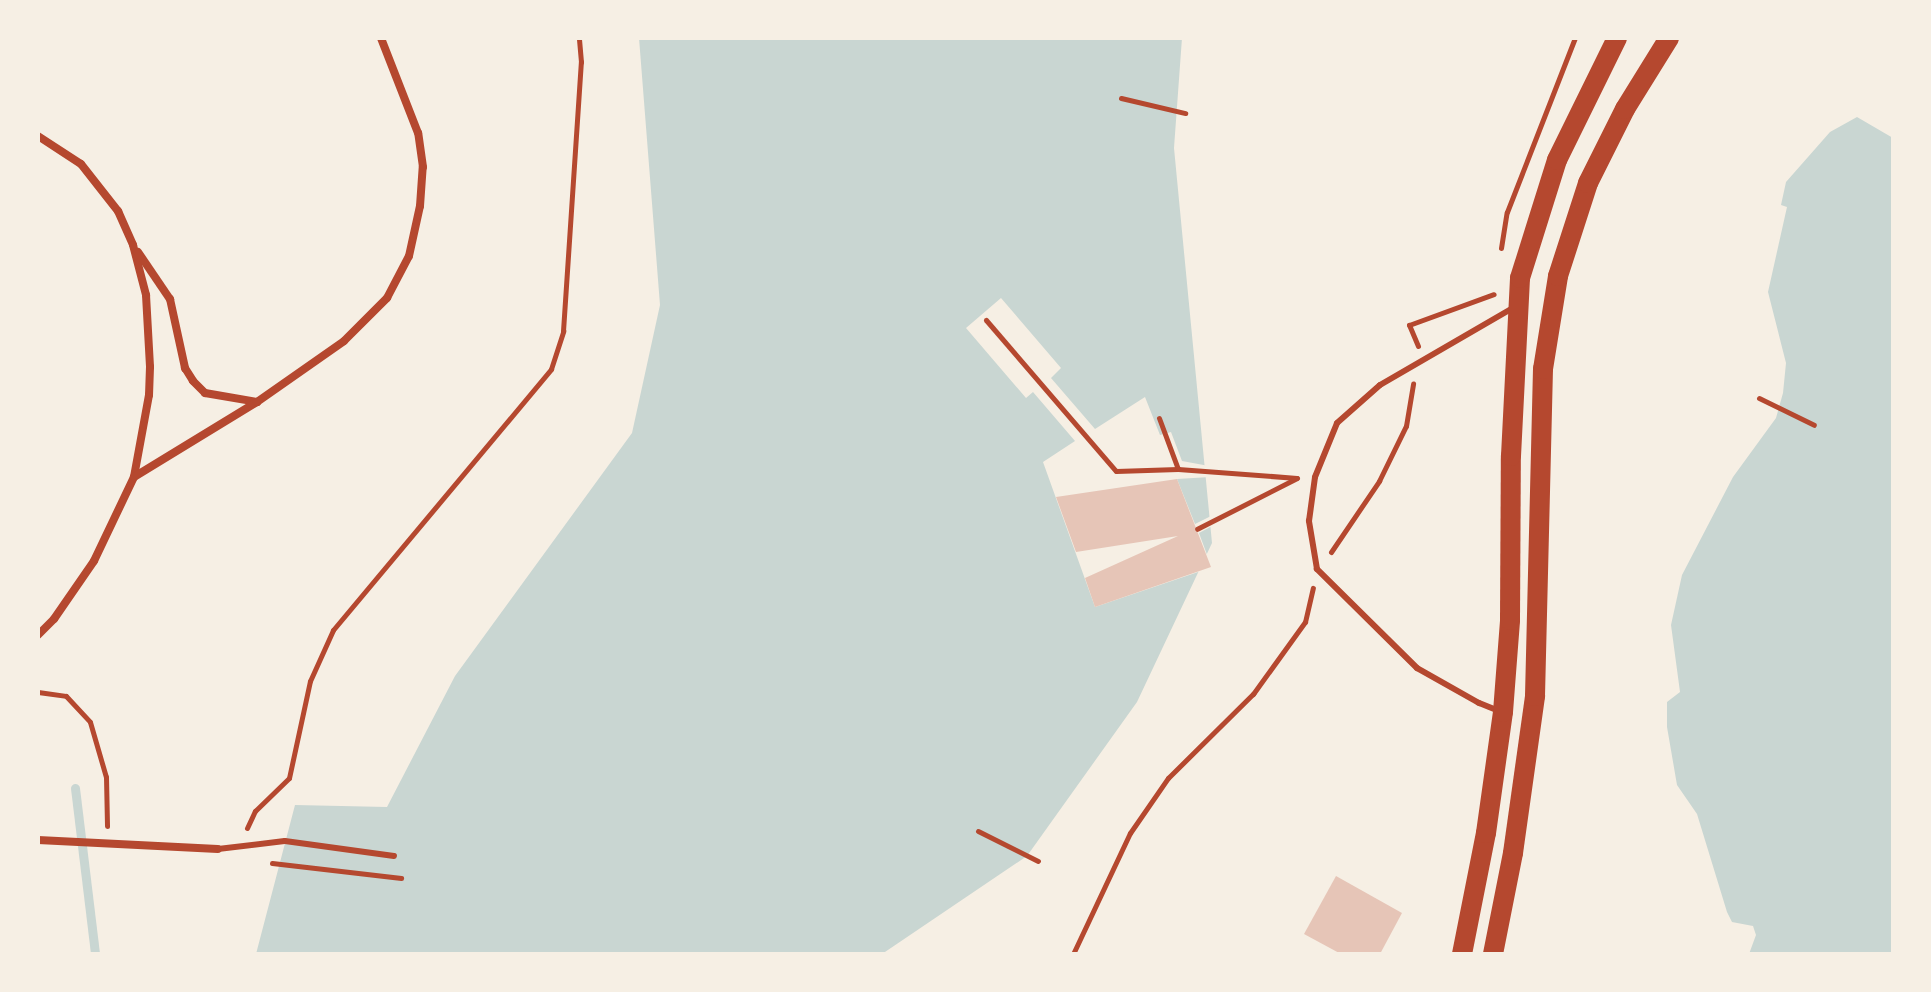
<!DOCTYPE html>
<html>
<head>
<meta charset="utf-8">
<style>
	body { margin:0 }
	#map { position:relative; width:1931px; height:992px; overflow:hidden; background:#f6efe4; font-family:"PT Sans Narrow",sans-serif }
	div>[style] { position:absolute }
	.water>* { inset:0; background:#c9d6d2 }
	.pier>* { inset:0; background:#f6efe4 }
	.stream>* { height:9px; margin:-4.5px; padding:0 4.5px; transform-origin:4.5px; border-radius:4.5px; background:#c9d6d2 }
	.building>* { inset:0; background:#e6c5b7 }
	.path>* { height:5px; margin:-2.5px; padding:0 2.5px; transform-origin:2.5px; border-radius:2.5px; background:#b5482f }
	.service>* { height:6px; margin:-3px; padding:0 3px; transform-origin:3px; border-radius:3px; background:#b5482f }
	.minor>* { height:8px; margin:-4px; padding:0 4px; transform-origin:4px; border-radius:4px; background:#b5482f }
	.primary>* { height:20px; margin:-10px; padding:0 10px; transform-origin:10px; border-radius:10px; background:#b5482f }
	span { translate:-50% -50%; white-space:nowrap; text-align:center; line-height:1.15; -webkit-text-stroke:6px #f6efe4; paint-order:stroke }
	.frame { position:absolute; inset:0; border:40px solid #f6efe4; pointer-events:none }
</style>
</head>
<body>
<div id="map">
	<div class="water">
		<div style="clip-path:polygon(639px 38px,1182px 38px,1174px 148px,1212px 543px,1137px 702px,1027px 856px,882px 954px,256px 954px,295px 805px,387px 807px,455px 676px,632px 433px,660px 305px)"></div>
		<div style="clip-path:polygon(1857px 117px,1893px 138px,1893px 954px,1749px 954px,1756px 935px,1753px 926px,1732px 922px,1727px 912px,1697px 814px,1677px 785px,1667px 727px,1667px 702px,1680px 692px,1671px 625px,1682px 575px,1733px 477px,1776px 418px,1783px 393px,1786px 363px,1768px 292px,1787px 207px,1781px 205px,1786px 182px,1830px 132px)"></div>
	</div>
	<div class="pier">
		<div style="clip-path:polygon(1001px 298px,1061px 368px,1051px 378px,1095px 429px,1145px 397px,1160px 435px,1171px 432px,1182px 461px,1209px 466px,1210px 477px,1177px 479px,1195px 524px,1213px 515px,1214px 525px,1199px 533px,1209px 560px,1204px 570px,1095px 607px,1043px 462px,1075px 441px,1033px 392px,1026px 398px,966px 328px)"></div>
	</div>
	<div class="stream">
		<div style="left:75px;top:788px;width:167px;rotate:83.1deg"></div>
	</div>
	<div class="building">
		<div style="clip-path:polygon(1177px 479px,1211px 567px,1095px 607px,1085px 578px,1178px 536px,1076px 552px,1056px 497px)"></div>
		<div style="clip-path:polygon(1336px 876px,1402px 913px,1380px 954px,1341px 954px,1304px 934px)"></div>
	</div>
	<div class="path">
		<div style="left:1121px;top:98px;width:66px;rotate:13.2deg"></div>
		<div style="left:1501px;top:248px;width:36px;rotate:-81deg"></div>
		<div style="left:1507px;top:212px;width:187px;rotate:-68.7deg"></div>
		<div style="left:986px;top:320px;width:199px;rotate:49.3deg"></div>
		<div style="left:1116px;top:471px;width:62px;rotate:-1.8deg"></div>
		<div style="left:1418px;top:346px;width:23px;rotate:-113deg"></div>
		<div style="left:1409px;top:325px;width:90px;rotate:-20deg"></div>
		<div style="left:1759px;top:398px;width:61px;rotate:26.1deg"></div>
		<div style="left:1159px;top:418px;width:54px;rotate:69.6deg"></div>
		<div style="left:1178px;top:469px;width:119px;rotate:4.3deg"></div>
		<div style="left:1297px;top:478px;width:112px;rotate:153deg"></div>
		<div style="left:1331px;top:552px;width:86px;rotate:-55.9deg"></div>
		<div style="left:1379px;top:481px;width:61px;rotate:-63.9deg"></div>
		<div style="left:1406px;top:426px;width:43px;rotate:-80.5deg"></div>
		<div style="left:38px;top:692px;width:28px;rotate:8deg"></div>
		<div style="left:66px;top:696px;width:35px;rotate:47deg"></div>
		<div style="left:90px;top:722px;width:57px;rotate:73.8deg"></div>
		<div style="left:106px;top:777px;width:49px;rotate:88.8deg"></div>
		<div style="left:247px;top:828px;width:19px;rotate:-65deg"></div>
		<div style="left:255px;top:811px;width:47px;rotate:-44.1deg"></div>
		<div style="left:289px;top:778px;width:99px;rotate:-77.8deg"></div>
		<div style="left:310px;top:681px;width:56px;rotate:-65.7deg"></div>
		<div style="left:333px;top:630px;width:340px;rotate:-50.1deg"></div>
		<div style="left:551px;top:369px;width:40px;rotate:-72deg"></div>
		<div style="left:563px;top:331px;width:270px;rotate:-86.2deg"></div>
		<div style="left:581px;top:62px;width:24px;rotate:-95deg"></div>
		<div style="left:978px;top:831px;width:67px;rotate:26.6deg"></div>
		<div style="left:272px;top:863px;width:130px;rotate:6.6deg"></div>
		<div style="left:1073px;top:954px;width:134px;rotate:-64.8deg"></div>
		<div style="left:1130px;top:833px;width:67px;rotate:-55.4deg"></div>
		<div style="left:1168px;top:778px;width:120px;rotate:-44.7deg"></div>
		<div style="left:1253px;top:694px;width:89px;rotate:-54.2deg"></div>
		<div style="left:1305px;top:622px;width:35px;rotate:-77deg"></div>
	</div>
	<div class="service">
		<div style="left:1499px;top:711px;width:22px;rotate:-158deg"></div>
		<div style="left:1479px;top:703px;width:71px;rotate:-150.6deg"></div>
		<div style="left:1417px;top:668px;width:141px;rotate:-135.3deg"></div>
		<div style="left:1317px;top:569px;width:49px;rotate:-99.5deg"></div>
		<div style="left:1309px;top:521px;width:44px;rotate:-82.2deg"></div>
		<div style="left:1315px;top:477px;width:58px;rotate:-67.8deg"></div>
		<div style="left:1337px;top:423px;width:57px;rotate:-41.5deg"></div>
		<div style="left:1380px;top:385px;width:154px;rotate:-30.1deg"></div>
		<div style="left:218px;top:849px;width:67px;rotate:-6.8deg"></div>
		<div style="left:285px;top:841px;width:110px;rotate:7.8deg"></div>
	</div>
	<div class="minor">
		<div style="left:38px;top:136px;width:51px;rotate:33.1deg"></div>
		<div style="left:81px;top:164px;width:60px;rotate:51.8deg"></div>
		<div style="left:118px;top:211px;width:37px;rotate:66deg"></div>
		<div style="left:133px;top:245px;width:52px;rotate:75.4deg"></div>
		<div style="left:146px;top:295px;width:72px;rotate:86.8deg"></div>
		<div style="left:150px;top:367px;width:28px;rotate:92deg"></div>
		<div style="left:149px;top:395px;width:83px;rotate:100.4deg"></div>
		<div style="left:134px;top:477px;width:93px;rotate:115.5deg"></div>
		<div style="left:94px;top:561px;width:70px;rotate:124.6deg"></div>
		<div style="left:54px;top:619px;width:23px;rotate:135deg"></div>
		<div style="left:138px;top:252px;width:57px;rotate:55.8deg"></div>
		<div style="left:170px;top:299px;width:71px;rotate:77.7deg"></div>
		<div style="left:185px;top:368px;width:15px;rotate:58deg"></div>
		<div style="left:193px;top:381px;width:17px;rotate:45deg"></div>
		<div style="left:205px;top:393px;width:53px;rotate:9.8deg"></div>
		<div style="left:134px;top:477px;width:144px;rotate:-31.4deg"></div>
		<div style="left:257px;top:402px;width:106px;rotate:-35deg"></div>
		<div style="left:344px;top:341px;width:61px;rotate:-45deg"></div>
		<div style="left:387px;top:298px;width:47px;rotate:-62.4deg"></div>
		<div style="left:409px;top:256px;width:51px;rotate:-77.6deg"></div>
		<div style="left:420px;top:206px;width:39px;rotate:-86deg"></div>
		<div style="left:423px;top:167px;width:34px;rotate:-98deg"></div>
		<div style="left:418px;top:133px;width:102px;rotate:-111.3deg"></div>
		<div style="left:38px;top:840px;width:180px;rotate:2.9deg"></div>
	</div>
	<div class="primary">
		<div style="left:1462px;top:954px;width:123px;rotate:-78.8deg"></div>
		<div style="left:1486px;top:833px;width:122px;rotate:-82deg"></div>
		<div style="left:1503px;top:712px;width:92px;rotate:-85.6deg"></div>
		<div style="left:1510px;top:620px;width:164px;rotate:-89.7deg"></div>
		<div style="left:1511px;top:456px;width:178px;rotate:-87.1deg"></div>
		<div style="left:1520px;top:278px;width:124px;rotate:-72.6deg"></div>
		<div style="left:1557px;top:160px;width:136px;rotate:-63.8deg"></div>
		<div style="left:1493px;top:954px;width:103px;rotate:-78.8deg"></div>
		<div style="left:1513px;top:853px;width:159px;rotate:-82deg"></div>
		<div style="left:1535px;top:696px;width:327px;rotate:-88.6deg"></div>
		<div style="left:1543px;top:369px;width:94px;rotate:-80.8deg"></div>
		<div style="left:1558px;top:276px;width:98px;rotate:-72.1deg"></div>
		<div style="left:1588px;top:183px;width:83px;rotate:-63.4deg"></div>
		<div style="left:1625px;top:109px;width:84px;rotate:-58.2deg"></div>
	</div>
	<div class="frame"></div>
</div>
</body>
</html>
